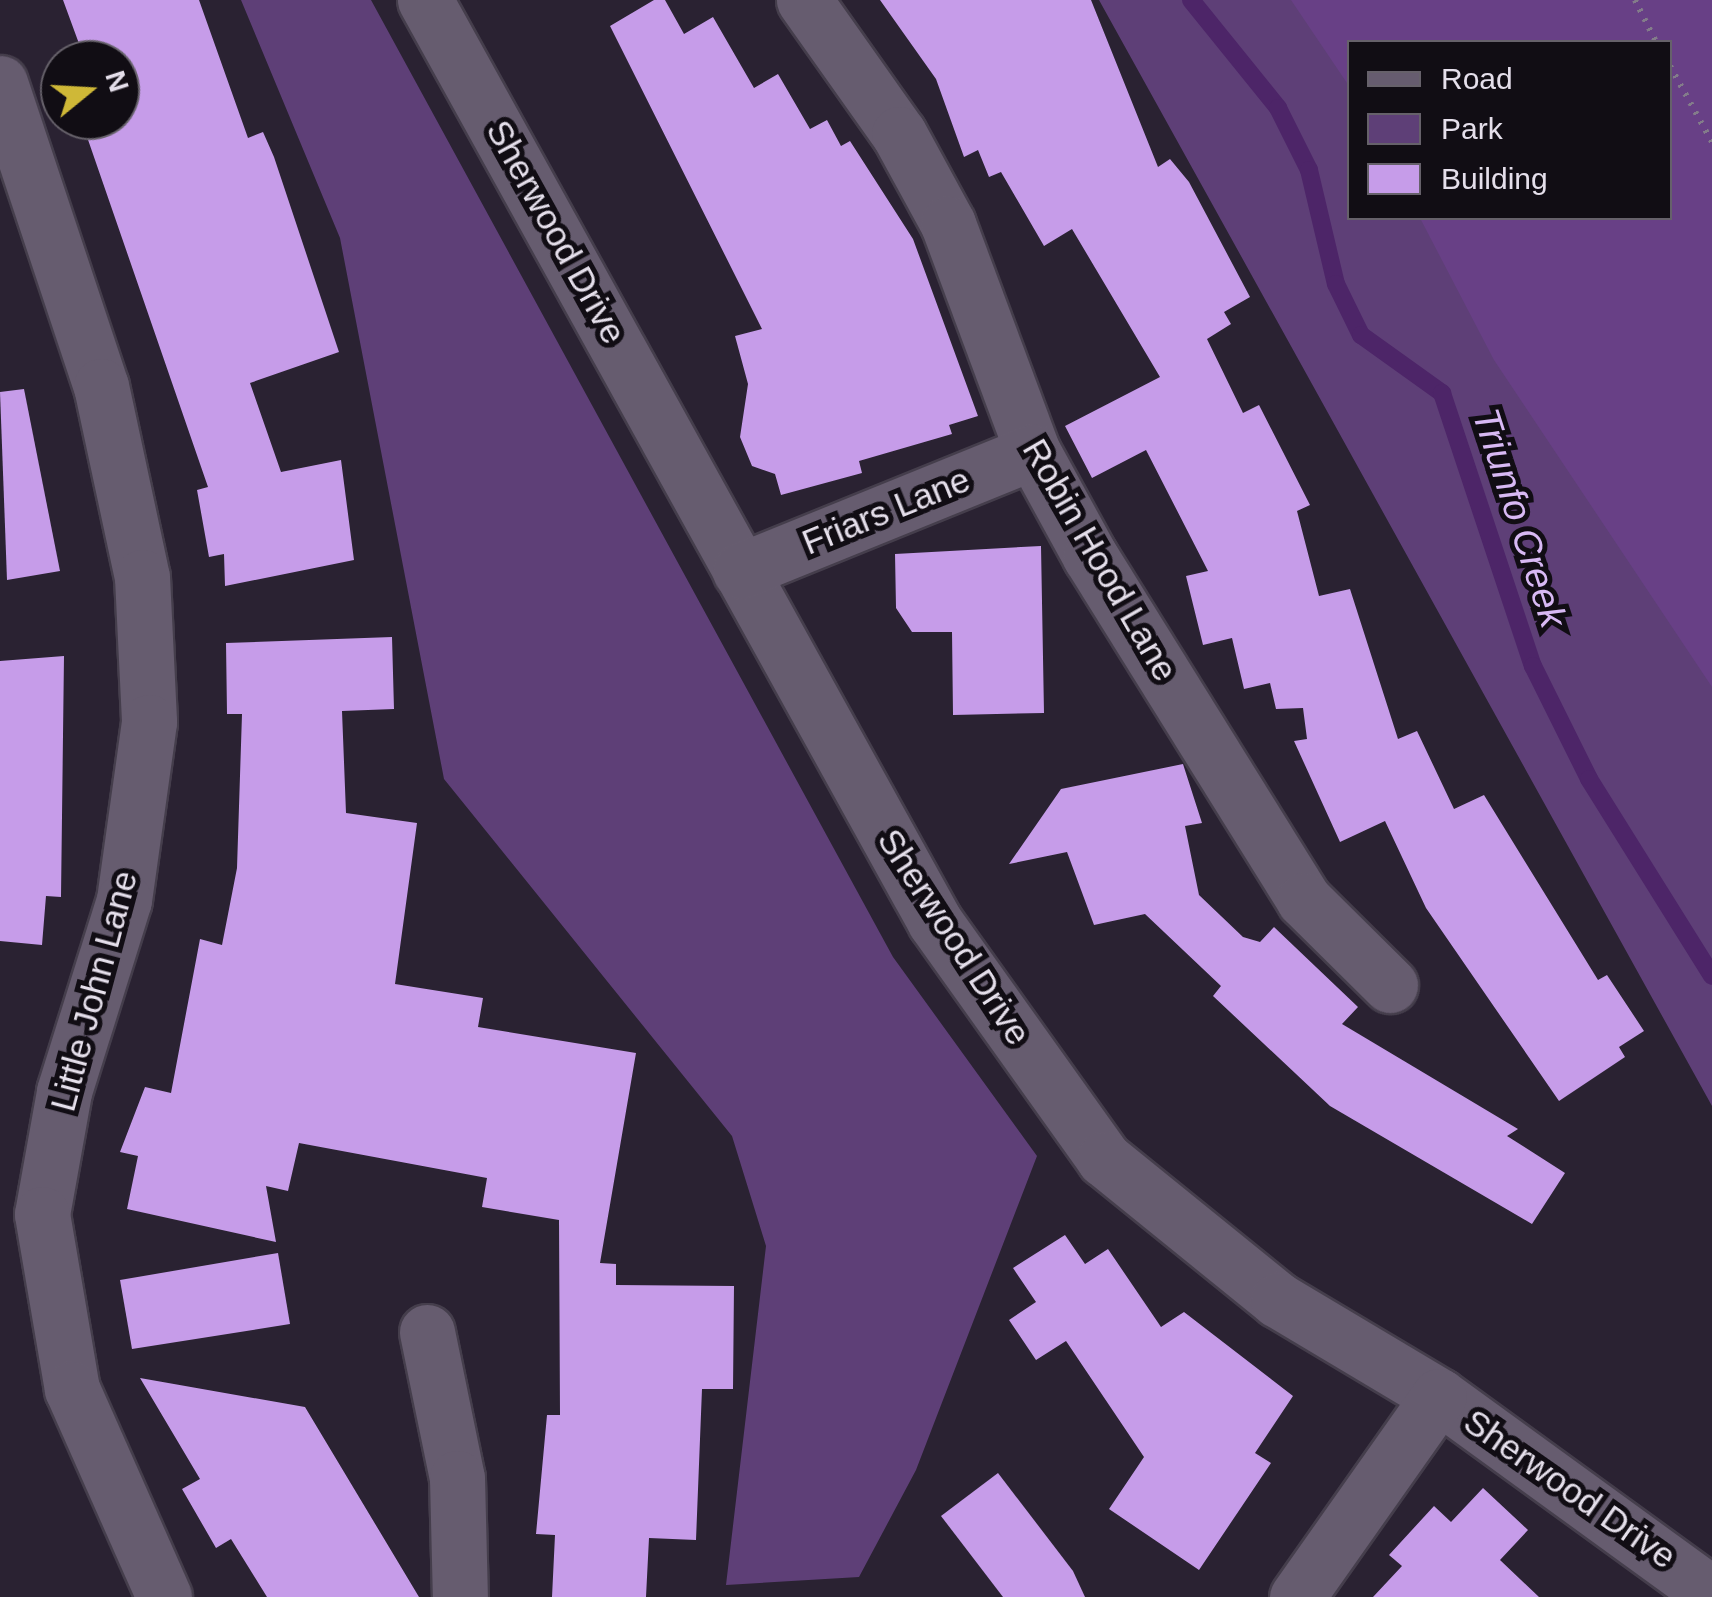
<!DOCTYPE html>
<html>
<head>
<meta charset="utf-8">
<style>
	body { margin:0 }
	#map { position:relative; width:1712px; height:1597px; overflow:hidden; background:#2a2232; font-family:Arial,sans-serif }
	div>[style] { position:absolute }
	.green>* { inset:0; background:#5e3f77 }
	.forest>* { inset:0; background:#684086 }
	.stream>* { height:18px; margin:-9px; padding:0 9px; transform-origin:9px; border-radius:9px; background:#4d2568 }
	.building>* { inset:0; background:#c69ce9 }
	.path>* { height:6px; margin-top:-3px; transform-origin:0; background:repeating-linear-gradient(90deg,#837c8a 0 2.5px,transparent 0 10.5px) }
	.roads { filter:drop-shadow(2px 0 #453e4c) drop-shadow(-2px 0 #453e4c) drop-shadow(0 2px #453e4c) drop-shadow(0 -2px #453e4c) }
	.minor>* { height:55px; margin:-27.5px; padding:0 27.5px; transform-origin:27.5px; border-radius:27.5px; background:#665c6f }
	span { translate:-50% -50%; white-space:nowrap; text-align:center; line-height:1.15; -webkit-text-stroke:10px #110d14; paint-order:stroke }
	.street-label { font-size:35px; color:#e5dfeb }
	.water-label { font-size:38px; color:#d8b9f4; font-style:italic }
	.legend { position:absolute; left:1347px; top:40px; width:325px; height:180px; box-sizing:border-box; background:#110d14; border:2px solid #66616a; margin:0; padding:12px 18px; list-style:none; font-size:30px; color:#e5dfeb }
	.legend li { display:flex; align-items:center; gap:20px; height:50px }
	.legend b { width:50px; border:2px solid #66616a }
	.north { position:absolute; left:40px; top:40px; width:100px; height:100px; box-sizing:border-box; background:#110d14; border:2px solid #66616a; border-radius:50%; rotate:72deg; font-size:28px; font-weight:700; line-height:40px; text-align:center; color:#e5dfeb }
	.north::after { content:''; display:block; margin:auto; width:35px; height:45px; background:#cfb837; clip-path:polygon(50% 0,100% 100%,50% 72%,0 100%) }
</style>
</head>
<body>
<div id="map">
	<div class="green">
		<div style="clip-path:polygon(241px 0,371px 0,893px 957px,1037px 1156px,916px 1470px,859px 1577px,726px 1585px,766px 1246px,732px 1136px,444px 779px,340px 238px)"></div>
		<div style="clip-path:polygon(evenodd,1099px 0,1712px 0,1712px 1106px,1307px 375px,1099px 0,1350px 42px,1670px 42px,1670px 218px,1350px 218px,1350px 42px)"></div>
	</div>
	<div class="forest">
		<div style="clip-path:polygon(1291px 0,1712px 0,1712px 687px,1494px 360px,1420px 218px,1670px 218px,1670px 42px,1350px 42px,1349px 86px)"></div>
	</div>
	<div class="stream">
		<div style="left:1191px;top:0;width:139px;rotate:51.1deg"></div>
		<div style="left:1278px;top:108px;width:69px;rotate:63.4deg"></div>
		<div style="left:1309px;top:170px;width:117px;rotate:76.7deg"></div>
		<div style="left:1336px;top:284px;width:57px;rotate:63.9deg"></div>
		<div style="left:1361px;top:335px;width:100px;rotate:35.6deg"></div>
		<div style="left:1442px;top:393px;width:288px;rotate:71.6deg"></div>
		<div style="left:1533px;top:666px;width:126px;rotate:63.6deg"></div>
		<div style="left:1589px;top:779px;width:232px;rotate:58deg"></div>
	</div>
	<div class="building">
		<div style="clip-path:polygon(63px 0,199px 0,248px 138px,263px 132px,274px 157px,339px 352px,250px 383px,281px 472px,341px 460px,354px 560px,225px 586px,224px 554px,209px 557px,197px 490px,208px 487px,85px 131px,84px 120px,120px 120px,120px 60px,85px 60px)"></div>
		<div style="clip-path:polygon(654px 0,665px 0,684px 34px,713px 17px,754px 88px,778px 74px,810px 129px,827px 120px,841px 146px,850px 141px,913px 239px,978px 416px,949px 425px,952px 434px,859px 461px,862px 473px,781px 495px,775px 474px,752px 466px,740px 437px,748px 384px,735px 336px,762px 329px,610px 26px)"></div>
		<div style="clip-path:polygon(880px 0,1091px 0,1158px 167px,1170px 159px,1189px 182px,1250px 297px,1224px 312px,1231px 324px,1207px 339px,1243px 413px,1259px 405px,1310px 505px,1297px 511px,1319px 596px,1350px 589px,1398px 739px,1417px 731px,1454px 809px,1484px 795px,1598px 980px,1607px 975px,1644px 1031px,1619px 1047px,1625px 1057px,1559px 1101px,1426px 908px,1385px 821px,1340px 842px,1294px 741px,1307px 739px,1303px 708px,1276px 709px,1270px 683px,1244px 689px,1232px 638px,1203px 645px,1186px 576px,1208px 571px,1146px 450px,1092px 478px,1065px 426px,1160px 377px,1072px 229px,1044px 246px,1001px 172px,989px 177px,978px 150px,964px 157px,936px 79px)"></div>
		<div style="clip-path:polygon(24px 389px,60px 571px,7px 580px,0 392px)"></div>
		<div style="clip-path:polygon(1041px 546px,1044px 713px,953px 715px,952px 632px,912px 632px,896px 608px,895px 554px)"></div>
		<div style="clip-path:polygon(392px 637px,394px 709px,342px 711px,346px 813px,417px 823px,395px 984px,483px 998px,478px 1027px,636px 1053px,600px 1263px,616px 1264px,616px 1285px,734px 1286px,733px 1389px,702px 1389px,696px 1540px,649px 1538px,646px 1597px,552px 1597px,555px 1535px,536px 1534px,547px 1415px,560px 1415px,559px 1220px,482px 1207px,487px 1178px,299px 1143px,288px 1191px,266px 1186px,276px 1242px,127px 1209px,138px 1156px,120px 1152px,145px 1087px,171px 1093px,200px 939px,222px 945px,237px 868px,242px 714px,227px 714px,226px 643px)"></div>
		<div style="clip-path:polygon(64px 656px,61px 897px,46px 896px,42px 945px,0 941px,0 661px)"></div>
		<div style="clip-path:polygon(1183px 764px,1202px 823px,1185px 826px,1199px 895px,1243px 937px,1260px 942px,1274px 927px,1358px 1007px,1342px 1024px,1518px 1129px,1507px 1136px,1565px 1173px,1532px 1224px,1330px 1106px,1213px 996px,1221px 986px,1145px 914px,1094px 925px,1067px 852px,1009px 864px,1061px 789px)"></div>
		<div style="clip-path:polygon(1065px 1235px,1085px 1264px,1108px 1249px,1161px 1327px,1184px 1312px,1293px 1396px,1255px 1453px,1271px 1463px,1199px 1570px,1109px 1509px,1144px 1457px,1066px 1341px,1036px 1360px,1009px 1320px,1036px 1302px,1013px 1268px)"></div>
		<div style="clip-path:polygon(278px 1253px,290px 1324px,132px 1349px,120px 1280px)"></div>
		<div style="clip-path:polygon(140px 1378px,305px 1407px,419px 1597px,267px 1597px,231px 1539px,216px 1548px,182px 1489px,200px 1479px)"></div>
		<div style="clip-path:polygon(998px 1473px,1073px 1571px,1085px 1597px,1003px 1597px,941px 1516px)"></div>
		<div style="clip-path:polygon(1483px 1488px,1528px 1530px,1500px 1560px,1539px 1597px,1373px 1597px,1402px 1566px,1389px 1555px,1434px 1506px,1451px 1522px)"></div>
	</div>
	<div class="path">
		<div style="left:1635px;top:0;width:47px;rotate:63.4deg"></div>
		<div style="left:1670px;top:66px;width:87px;rotate:61.1deg"></div>
	</div>
	<div class="roads">
		<div class="minor">
			<div style="left:425px;top:0;width:1054px;rotate:61.05deg"></div>
			<div style="left:935px;top:922px;width:291px;rotate:54.5deg"></div>
			<div style="left:1104px;top:1159px;width:224px;rotate:39deg"></div>
			<div style="left:1278px;top:1300px;width:187px;rotate:30.8deg"></div>
			<div style="left:1439px;top:1396px;width:337px;rotate:36deg"></div>
			<div style="left:804px;top:0;width:164px;rotate:54.7deg"></div>
			<div style="left:899px;top:134px;width:102px;rotate:61.4deg"></div>
			<div style="left:948px;top:224px;width:243px;rotate:69.6deg"></div>
			<div style="left:1033px;top:452px;width:119px;rotate:61.3deg"></div>
			<div style="left:1090px;top:556px;width:405px;rotate:58.1deg"></div>
			<div style="left:1304px;top:900px;width:121px;rotate:44.7deg"></div>
			<div style="left:0;top:83px;width:319px;rotate:71.6deg"></div>
			<div style="left:101px;top:386px;width:195px;rotate:77.9deg"></div>
			<div style="left:142px;top:577px;width:145px;rotate:87.2deg"></div>
			<div style="left:149px;top:722px;width:180px;rotate:98deg"></div>
			<div style="left:124px;top:900px;width:201px;rotate:107.4deg"></div>
			<div style="left:64px;top:1092px;width:124px;rotate:100.2deg"></div>
			<div style="left:42px;top:1214px;width:178px;rotate:80.3deg"></div>
			<div style="left:72px;top:1389px;width:227px;rotate:66.1deg"></div>
			<div style="left:740px;top:571px;width:316px;rotate:-22.1deg"></div>
			<div style="left:427px;top:1332px;width:149px;rotate:78.4deg"></div>
			<div style="left:457px;top:1478px;width:119px;rotate:88.6deg"></div>
			<div style="left:1297px;top:1597px;width:246px;rotate:-54.8deg"></div>
		</div>
	</div>
	<div class="street-label">
		<span style="left:556px;top:232px;rotate:61deg">Sherwood Drive</span>
		<span style="left:886px;top:511px;rotate:-22deg">Friars Lane</span>
		<span style="left:1100px;top:560px;rotate:60deg">Robin Hood Lane</span>
		<span style="left:954px;top:937px;rotate:57deg">Sherwood Drive</span>
		<span style="left:94px;top:991px;rotate:-75deg">Little John Lane</span>
		<span style="left:1570px;top:1489px;rotate:35deg">Sherwood Drive</span>
	</div>
	<div class="water-label">
		<span style="left:1519px;top:518px;rotate:72deg">Triunfo Creek</span>
	</div>
	<ul class="legend">
	<li><b style="height:12px;background:#665c6f"></b>Road</li>
	<li><b style="height:28px;background:#5e3f77"></b>Park</li>
	<li><b style="height:28px;background:#c69ce9"></b>Building</li>
	</ul>
	<div class="north">N</div>
</div>
</body>
</html>
